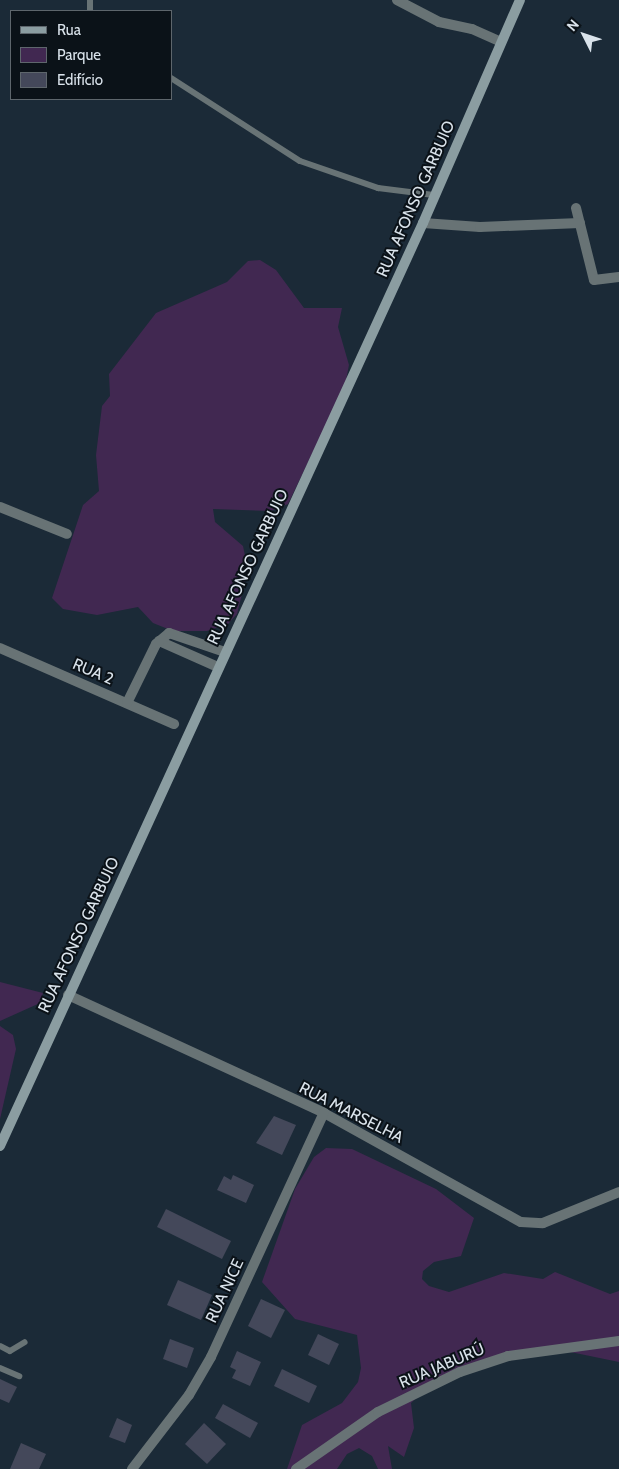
<!DOCTYPE html>
<html>
<head>
<meta charset="utf-8">
<style>
	body { margin:0 }
	#map { position:relative; width:619px; height:1469px; overflow:hidden; background:#1b2a37; font-family:Cabin,sans-serif }
	div>[style] { position:absolute }
	.green>* { inset:0; background:#412851 }
	.building>* { inset:0; background:#44485a }
	.lane>* { height:6px; margin:-3px; padding:0 3px; transform-origin:3px; border-radius:3px; background:#687375 }
	.street>* { height:10px; margin:-5px; padding:0 5px; transform-origin:5px; border-radius:5px; background:#687375 }
	.secondary>* { height:10px; margin:-5px; padding:0 5px; transform-origin:5px; border-radius:5px; background:#8b9da1 }
	span { translate:-50% -50%; white-space:nowrap; text-align:center; line-height:1.15; -webkit-text-stroke:4px #0b1218; paint-order:stroke }
	.street-label { font-size:16px; color:#dae3eb }
	.legend { position:absolute; left:10px; top:10px; width:162px; height:90px; box-sizing:border-box; background:#0b1218; border:1px solid #5e666c; margin:0; padding:6px 9px; list-style:none; font-size:15px; color:#dae3eb }
	.legend li { display:flex; align-items:center; gap:10px; height:25px }
	.legend b { width:25px; border:1px solid #5e666c }
	.north { position:absolute; left:559px; top:10px; width:50px; height:50px; -webkit-text-stroke:4px #0b1218; paint-order:stroke; rotate:311deg; font-size:14px; font-weight:700; line-height:20px; text-align:center; color:#dae3eb }
	.north::after { content:''; display:block; margin:auto; width:18px; height:22px; background:#dae3eb; clip-path:polygon(50% 0,100% 100%,50% 72%,0 100%) }
</style>
</head>
<body>
<div id="map">
	<div class="green">
		<div style="clip-path:polygon(260px 260px,276px 270px,304px 308px,342px 308px,338px 327px,349px 365px,345px 385px,288px 504px,271px 511px,213px 509px,215px 522px,243px 546px,248px 570px,237px 614px,228px 624px,207px 631px,173px 631px,153px 623px,138px 607px,97px 615px,63px 609px,52px 598px,83px 505px,99px 491px,96px 455px,102px 406px,110px 396px,109px 374px,156px 313px,227px 282px,248px 261px)"></div>
		<div style="clip-path:polygon(0 982px,43px 993px,40px 1003px,0 1021px)"></div>
		<div style="clip-path:polygon(0 1026px,13px 1035px,16px 1049px,0 1119px)"></div>
		<div style="clip-path:polygon(326px 1148px,352px 1149px,436px 1189px,474px 1218px,461px 1256px,434px 1262px,423px 1271px,422px 1279px,429px 1286px,449px 1292px,504px 1273px,543px 1279px,555px 1272px,610px 1294px,619px 1291px,619px 1362px,551px 1348px,434px 1381px,411px 1403px,414px 1428px,404px 1457px,388px 1446px,392px 1469px,378px 1469px,372px 1456px,359px 1448px,347px 1454px,337px 1469px,287px 1469px,302px 1425px,342px 1403px,358px 1382px,361px 1368px,357px 1335px,295px 1319px,262px 1282px,295px 1189px,314px 1157px)"></div>
	</div>
	<div class="building">
		<div style="clip-path:polygon(274px 1116px,296px 1125px,282px 1155px,256px 1143px)"></div>
		<div style="clip-path:polygon(233px 1175px,254px 1185px,246px 1203px,217px 1190px,224px 1176px,231px 1180px)"></div>
		<div style="clip-path:polygon(166px 1209px,231px 1241px,222px 1259px,157px 1227px)"></div>
		<div style="clip-path:polygon(178px 1280px,212px 1295px,201px 1320px,167px 1305px)"></div>
		<div style="clip-path:polygon(261px 1299px,285px 1310px,271px 1338px,248px 1326px)"></div>
		<div style="clip-path:polygon(318px 1334px,339px 1344px,329px 1365px,308px 1355px)"></div>
		<div style="clip-path:polygon(170px 1339px,194px 1348px,187px 1368px,163px 1359px)"></div>
		<div style="clip-path:polygon(237px 1351px,261px 1362px,250px 1386px,232px 1378px,236px 1370px,230px 1367px)"></div>
		<div style="clip-path:polygon(282px 1369px,317px 1386px,309px 1403px,274px 1386px)"></div>
		<div style="clip-path:polygon(0 1379px,17px 1387px,9px 1403px,0 1399px)"></div>
		<div style="clip-path:polygon(223px 1404px,258px 1423px,250px 1438px,215px 1418px)"></div>
		<div style="clip-path:polygon(117px 1418px,132px 1425px,125px 1443px,109px 1437px)"></div>
		<div style="clip-path:polygon(204px 1423px,226px 1444px,207px 1464px,185px 1444px)"></div>
		<div style="clip-path:polygon(21px 1443px,46px 1454px,39px 1469px,10px 1469px)"></div>
	</div>
	<div class="lane">
		<div style="left:90px;top:11px;width:11px;rotate:-90deg"></div>
		<div style="left:171px;top:78px;width:153px;rotate:32.8deg"></div>
		<div style="left:300px;top:161px;width:83px;rotate:19.1deg"></div>
		<div style="left:378px;top:188px;width:56px;rotate:7.1deg"></div>
		<div style="left:0;top:1346px;width:11px;rotate:27deg"></div>
		<div style="left:10px;top:1351px;width:17px;rotate:-31deg"></div>
		<div style="left:0;top:1368px;width:21px;rotate:23deg"></div>
	</div>
	<div class="street">
		<div style="left:397px;top:0;width:47px;rotate:27.6deg"></div>
		<div style="left:439px;top:22px;width:34px;rotate:12deg"></div>
		<div style="left:472px;top:29px;width:32px;rotate:24deg"></div>
		<div style="left:576px;top:208px;width:74px;rotate:76deg"></div>
		<div style="left:594px;top:280px;width:25px;rotate:-7deg"></div>
		<div style="left:423px;top:223px;width:57px;rotate:4deg"></div>
		<div style="left:480px;top:227px;width:100px;rotate:-2.3deg"></div>
		<div style="left:0;top:507px;width:72px;rotate:21.9deg"></div>
		<div style="left:159px;top:641px;width:64px;rotate:23.8deg"></div>
		<div style="left:0;top:648px;width:190px;rotate:23.6deg"></div>
		<div style="left:127px;top:703px;width:66px;rotate:-63.8deg"></div>
		<div style="left:156px;top:644px;width:17px;rotate:-40deg"></div>
		<div style="left:169px;top:633px;width:59px;rotate:18.7deg"></div>
		<div style="left:68px;top:995px;width:282px;rotate:24.7deg"></div>
		<div style="left:324px;top:1113px;width:225px;rotate:29deg"></div>
		<div style="left:521px;top:1222px;width:22px;rotate:3deg"></div>
		<div style="left:543px;top:1223px;width:82px;rotate:-22.2deg"></div>
		<div style="left:132px;top:1469px;width:93px;rotate:-52.4deg"></div>
		<div style="left:189px;top:1395px;width:44px;rotate:-59.9deg"></div>
		<div style="left:211px;top:1357px;width:269px;rotate:-65.2deg"></div>
		<div style="left:296px;top:1469px;width:100px;rotate:-34.8deg"></div>
		<div style="left:378px;top:1412px;width:91px;rotate:-26deg"></div>
		<div style="left:460px;top:1372px;width:51px;rotate:-18.4deg"></div>
		<div style="left:508px;top:1356px;width:112px;rotate:-7.7deg"></div>
	</div>
	<div class="secondary">
		<div style="left:0;top:1146px;width:1015px;rotate:-65.38deg"></div>
		<div style="left:423px;top:223px;width:243px;rotate:-66.5deg"></div>
	</div>
	<div class="street-label">
		<span style="left:416px;top:199px;rotate:-66deg">RUA AFONSO GARBUIO</span>
		<span style="left:248px;top:567px;rotate:-65deg">RUA AFONSO GARBUIO</span>
		<span style="left:93px;top:672px;rotate:23deg">RUA 2</span>
		<span style="left:79px;top:935px;rotate:-65deg">RUA AFONSO GARBUIO</span>
		<span style="left:351px;top:1113px;rotate:27deg">RUA MARSELHA</span>
		<span style="left:225px;top:1291px;rotate:-65deg">RUA NICE</span>
		<span style="left:442px;top:1366px;rotate:-23deg">RUA JABURÚ</span>
	</div>
	<ul class="legend">
	<li><b style="height:6px;background:#8b9da1"></b>Rua</li>
	<li><b style="height:14px;background:#412851"></b>Parque</li>
	<li><b style="height:14px;background:#44485a"></b>Edifício</li>
	</ul>
	<div class="north">N</div>
</div>
</body>
</html>
